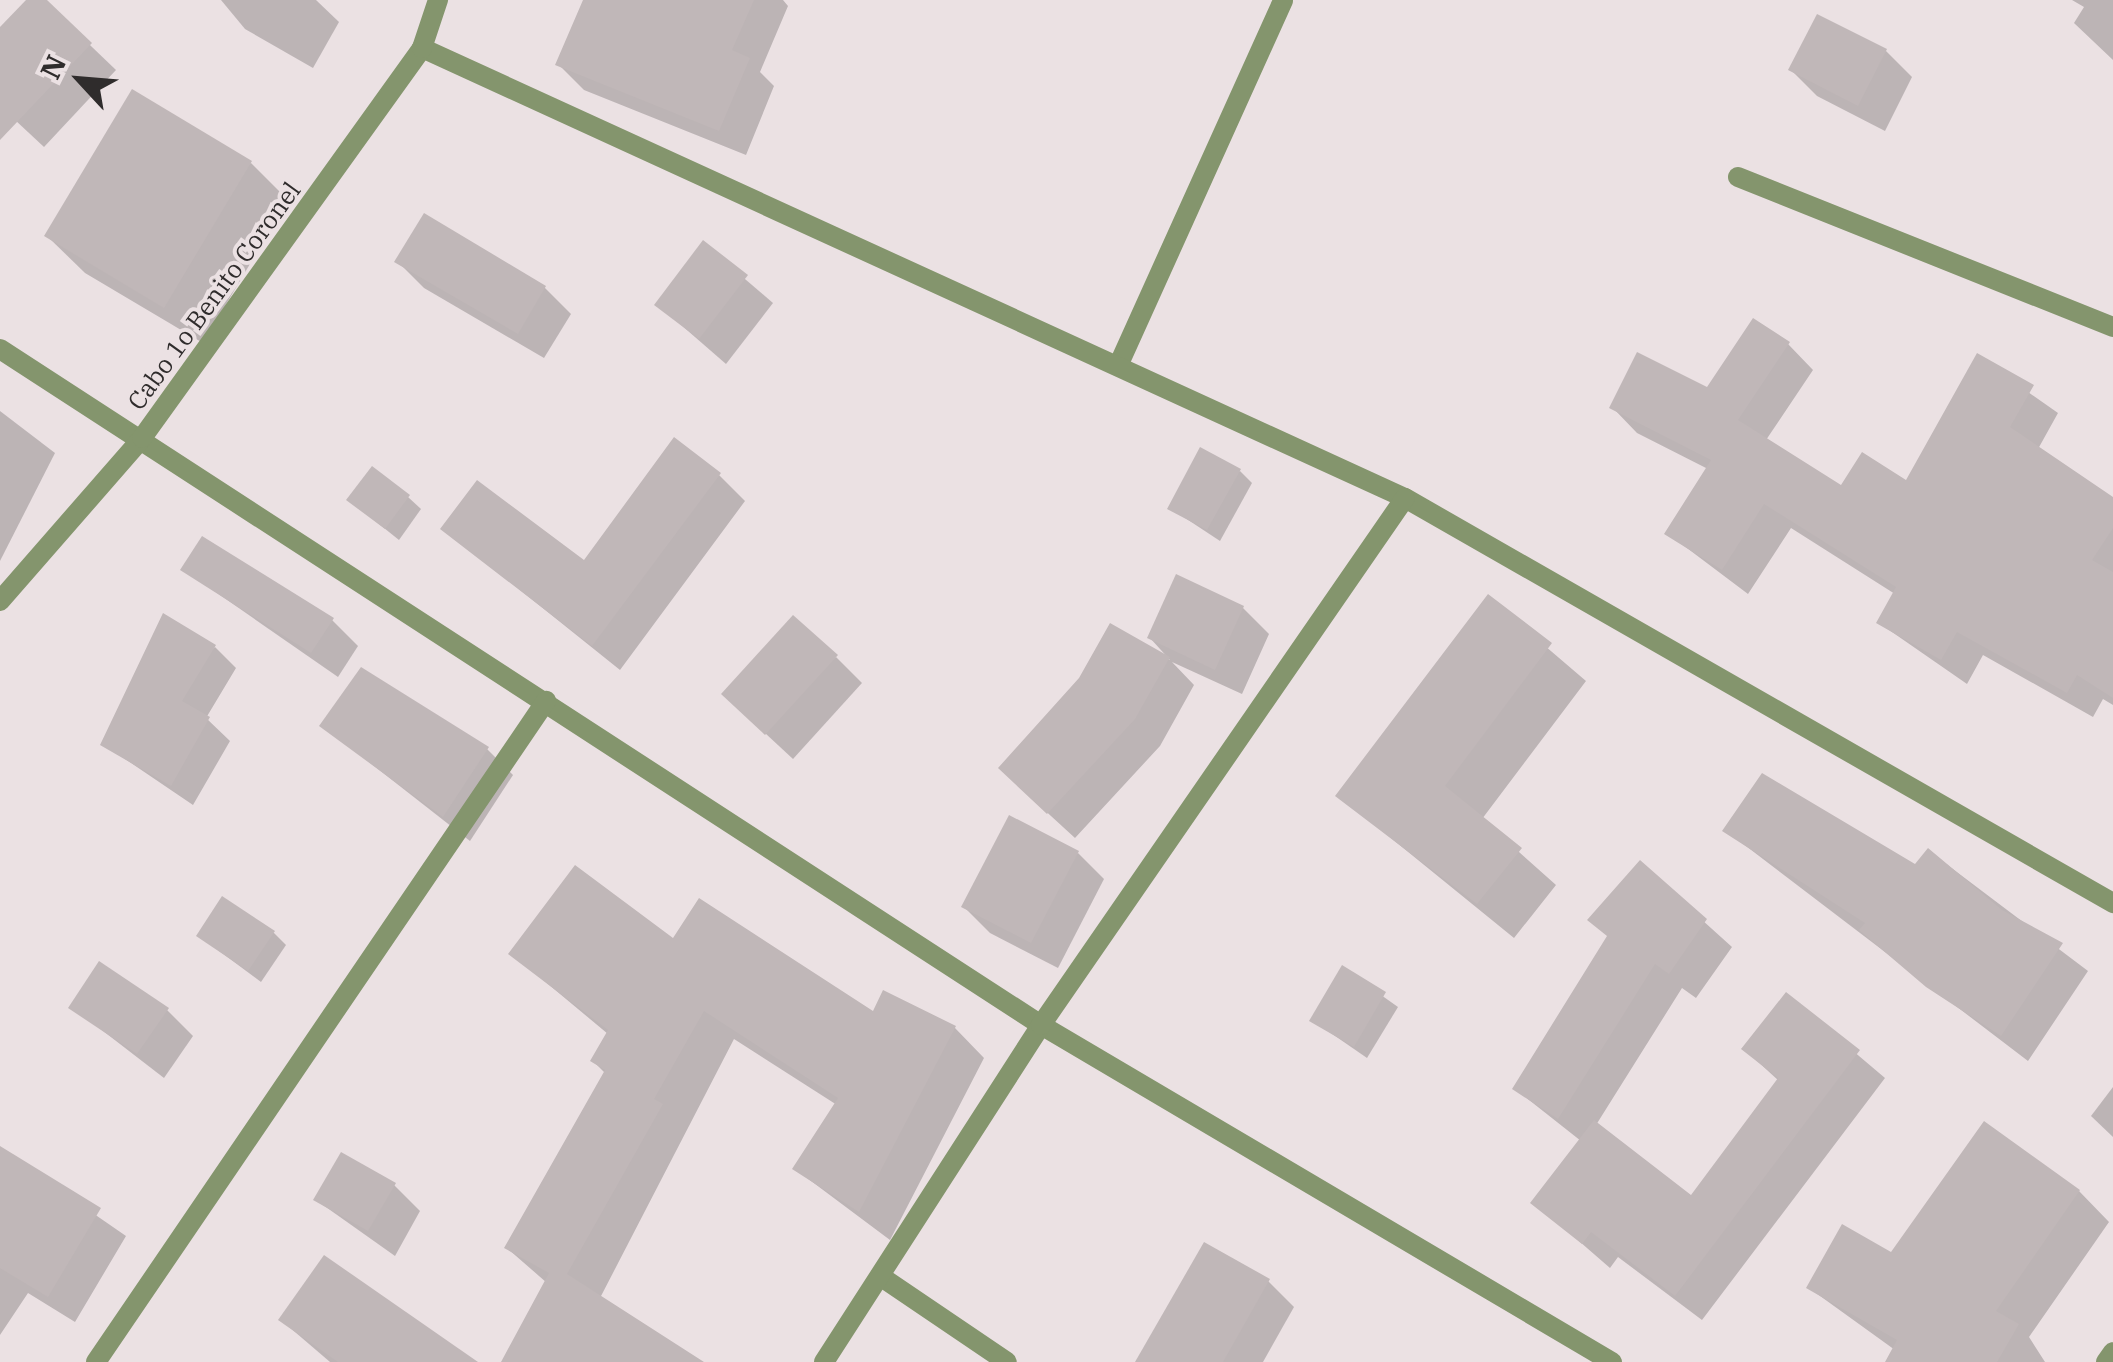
<!DOCTYPE html>
<html>
<head>
<meta charset="utf-8">
<style>
	body { margin:0 }
	#map { position:relative; width:2113px; height:1362px; overflow:hidden; background:#ebe1e3; font-family:"IBM Plex Serif",serif }
	div>[style] { position:absolute }
	.shadow>* { inset:0; background:#0003 }
	.building>* { inset:0; background:#c0b7b8 }
	.service>* { height:20px; margin:-10px; padding:0 10px; transform-origin:10px; border-radius:10px; background:#84956d }
	.minor>* { height:20px; margin:-10px; padding:0 10px; transform-origin:10px; border-radius:10px; background:#84956d }
	span { translate:-50% -50%; white-space:nowrap; text-align:center; line-height:1.15; -webkit-text-stroke:8px #ebe1e3; paint-order:stroke }
	.street-label { font-size:25px; color:#2f2c2c }
	.north { position:absolute; left:30px; top:30px; width:100px; height:100px; -webkit-text-stroke:8px #ebe1e3; paint-order:stroke; rotate:296deg; font-size:28px; font-weight:700; line-height:40px; text-align:center; color:#2f2c2c }
	.north::after { content:''; display:block; margin:auto; width:35px; height:45px; background:#2f2c2c; clip-path:polygon(50% 0,100% 100%,50% 72%,0 100%) }
</style>
</head>
<body>
<div id="map">
	<div class="shadow">
		<div style="clip-path:polygon(29px 0,43px 0,116px 70px,44px 147px,0 106px,0 31px)"></div>
		<div style="clip-path:polygon(221px 0,316px 0,339px 22px,313px 68px,245px 29px)"></div>
		<div style="clip-path:polygon(585px 0,783px 0,788px 6px,760px 72px,774px 86px,746px 155px,584px 90px,558px 64px)"></div>
		<div style="clip-path:polygon(2072px 0,2113px 0,2113px 60px,2074px 23px,2084px 7px)"></div>
		<div style="clip-path:polygon(1886px 51px,1912px 77px,1885px 131px,1817px 96px,1791px 70px)"></div>
		<div style="clip-path:polygon(251px 163px,288px 200px,203px 343px,85px 273px,47px 236px)"></div>
		<div style="clip-path:polygon(704px 244px,773px 303px,726px 364px,657px 304px)"></div>
		<div style="clip-path:polygon(398px 262px,545px 288px,571px 314px,544px 358px,424px 288px)"></div>
		<div style="clip-path:polygon(1788px 344px,1813px 370px,1766px 440px,1842px 488px,1907px 484px,1978px 357px,2058px 413px,2038px 449px,2113px 500px,2113px 705px,2103px 699px,2093px 717px,1983px 655px,1967px 684px,1879px 623px,1895px 594px,1791px 528px,1748px 594px,1667px 533px,1708px 469px,1637px 433px,1612px 407px,1708px 390px)"></div>
		<div style="clip-path:polygon(0 411px,55px 453px,0 561px)"></div>
		<div style="clip-path:polygon(1240px 471px,1252px 483px,1220px 541px,1170px 508px)"></div>
		<div style="clip-path:polygon(719px 475px,745px 501px,620px 670px,443px 528px,584px 563px)"></div>
		<div style="clip-path:polygon(408px 497px,421px 509px,399px 540px,349px 500px)"></div>
		<div style="clip-path:polygon(184px 570px,332px 620px,358px 646px,338px 677px)"></div>
		<div style="clip-path:polygon(1489px 598px,1586px 681px,1482px 819px,1556px 885px,1514px 938px,1338px 795px)"></div>
		<div style="clip-path:polygon(1243px 608px,1269px 634px,1242px 694px,1172px 662px,1194px 685px,1160px 746px,1075px 838px,1027px 794px,1111px 627px,1170px 660px,1150px 638px)"></div>
		<div style="clip-path:polygon(215px 647px,236px 668px,206px 718px,230px 741px,193px 805px,103px 744px)"></div>
		<div style="clip-path:polygon(836px 657px,862px 683px,793px 759px,751px 720px)"></div>
		<div style="clip-path:polygon(323px 726px,487px 749px,513px 775px,470px 841px)"></div>
		<div style="clip-path:polygon(1725px 830px,1916px 867px,1929px 851px,2088px 971px,2028px 1061px)"></div>
		<div style="clip-path:polygon(1078px 853px,1104px 879px,1058px 968px,990px 933px,964px 907px)"></div>
		<div style="clip-path:polygon(1640px 864px,1732px 947px,1696px 998px,1682px 988px,1596px 1125px,1692px 1199px,1779px 1081px,1744px 1049px,1787px 995px,1885px 1078px,1702px 1320px,1618px 1257px,1610px 1268px,1534px 1202px,1581px 1141px,1515px 1089px,1609px 938px)"></div>
		<div style="clip-path:polygon(274px 933px,286px 945px,261px 982px,199px 936px)"></div>
		<div style="clip-path:polygon(674px 942px,874px 1015px,955px 1028px,984px 1058px,890px 1240px,795px 1169px,837px 1105px,734px 1039px,600px 1298px,700px 1362px,504px 1362px,547px 1283px,507px 1248px,606px 1074px,593px 1061px,608px 1034px,512px 954px)"></div>
		<div style="clip-path:polygon(1343px 968px,1398px 1007px,1367px 1058px,1312px 1020px)"></div>
		<div style="clip-path:polygon(72px 1007px,167px 1010px,193px 1036px,164px 1078px)"></div>
		<div style="clip-path:polygon(2113px 1087px,2113px 1137px,2091px 1116px)"></div>
		<div style="clip-path:polygon(0 1149px,126px 1236px,75px 1322px,28px 1293px,0 1335px)"></div>
		<div style="clip-path:polygon(394px 1185px,420px 1211px,395px 1256px,316px 1200px)"></div>
		<div style="clip-path:polygon(2079px 1191px,2109px 1222px,2029px 1337px,2045px 1362px,1888px 1362px,1895px 1350px,1809px 1288px)"></div>
		<div style="clip-path:polygon(1268px 1281px,1294px 1307px,1263px 1362px,1154px 1362px)"></div>
		<div style="clip-path:polygon(281px 1320px,473px 1362px,330px 1362px)"></div>
	</div>
	<div class="building">
		<div style="clip-path:polygon(26px 0,47px 0,92px 43px,0 140px,0 27px)"></div>
		<div style="clip-path:polygon(583px 0,754px 0,732px 50px,750px 58px,719px 131px,555px 65px)"></div>
		<div style="clip-path:polygon(1817px 14px,1887px 49px,1858px 106px,1788px 70px)"></div>
		<div style="clip-path:polygon(132px 89px,252px 161px,164px 308px,44px 236px)"></div>
		<div style="clip-path:polygon(424px 213px,546px 286px,518px 334px,394px 262px)"></div>
		<div style="clip-path:polygon(703px 240px,748px 275px,699px 339px,654px 305px)"></div>
		<div style="clip-path:polygon(1753px 318px,1790px 342px,1738px 420px,1841px 485px,1862px 452px,1906px 480px,1977px 353px,2034px 385px,2010px 427px,2113px 497px,2113px 528px,2092px 560px,2113px 572px,2113px 698px,2077px 675px,2067px 693px,1957px 632px,1941px 660px,1876px 623px,1896px 587px,1764px 504px,1722px 570px,1664px 534px,1711px 460px,1609px 408px,1637px 352px,1707px 387px)"></div>
		<div style="clip-path:polygon(674px 437px,721px 473px,592px 646px,440px 529px,477px 480px,584px 560px)"></div>
		<div style="clip-path:polygon(1200px 447px,1241px 469px,1207px 530px,1167px 509px)"></div>
		<div style="clip-path:polygon(372px 466px,410px 495px,385px 529px,346px 500px)"></div>
		<div style="clip-path:polygon(202px 536px,334px 618px,311px 653px,180px 570px)"></div>
		<div style="clip-path:polygon(1176px 574px,1244px 606px,1215px 670px,1147px 638px)"></div>
		<div style="clip-path:polygon(1488px 594px,1552px 643px,1445px 786px,1522px 848px,1477px 904px,1335px 796px)"></div>
		<div style="clip-path:polygon(163px 613px,216px 645px,182px 701px,210px 717px,171px 786px,100px 745px)"></div>
		<div style="clip-path:polygon(793px 615px,838px 655px,765px 735px,721px 694px)"></div>
		<div style="clip-path:polygon(1110px 623px,1170px 657px,1135px 719px,1047px 814px,998px 768px,1079px 678px)"></div>
		<div style="clip-path:polygon(361px 667px,489px 747px,443px 817px,319px 726px)"></div>
		<div style="clip-path:polygon(1762px 773px,1915px 864px,1928px 848px,2002px 910px,2063px 943px,2001px 1036px,1926px 987px,1859px 930px,1865px 923px,1722px 831px)"></div>
		<div style="clip-path:polygon(1009px 815px,1079px 851px,1031px 943px,961px 907px)"></div>
		<div style="clip-path:polygon(1640px 860px,1707px 919px,1669px 974px,1655px 964px,1558px 1119px,1512px 1089px,1607px 936px,1587px 920px)"></div>
		<div style="clip-path:polygon(575px 865px,673px 938px,699px 898px,873px 1011px,883px 990px,956px 1026px,859px 1212px,792px 1169px,838px 1098px,704px 1011px,654px 1099px,663px 1104px,567px 1274px,704px 1362px,501px 1362px,549px 1273px,504px 1248px,605px 1070px,590px 1061px,608px 1030px,508px 954px)"></div>
		<div style="clip-path:polygon(222px 896px,275px 931px,248px 971px,196px 936px)"></div>
		<div style="clip-path:polygon(99px 961px,169px 1008px,137px 1054px,68px 1008px)"></div>
		<div style="clip-path:polygon(1342px 965px,1386px 992px,1354px 1047px,1309px 1021px)"></div>
		<div style="clip-path:polygon(1786px 992px,1860px 1050px,1675px 1296px,1591px 1232px,1582px 1244px,1530px 1203px,1594px 1120px,1691px 1195px,1778px 1078px,1741px 1049px)"></div>
		<div style="clip-path:polygon(1984px 1121px,2080px 1190px,1996px 1311px,2019px 1324px,1997px 1362px,1885px 1362px,1897px 1340px,1806px 1288px,1842px 1224px,1891px 1252px)"></div>
		<div style="clip-path:polygon(0 1146px,101px 1208px,48px 1297px,0 1268px)"></div>
		<div style="clip-path:polygon(341px 1152px,396px 1183px,368px 1231px,313px 1200px)"></div>
		<div style="clip-path:polygon(1204px 1242px,1270px 1279px,1223px 1362px,1135px 1362px)"></div>
		<div style="clip-path:polygon(324px 1255px,478px 1362px,338px 1362px,278px 1320px)"></div>
	</div>
	<div class="service">
		<div style="left:1118px;top:366px;width:401px;rotate:-65.7deg"></div>
		<div style="left:880px;top:1276px;width:153px;rotate:34.1deg"></div>
	</div>
	<div class="minor">
		<div style="left:422px;top:48px;width:1081px;rotate:24.6deg"></div>
		<div style="left:1405px;top:498px;width:816px;rotate:29.77deg"></div>
		<div style="left:1738px;top:177px;width:404px;rotate:21.8deg"></div>
		<div style="left:0;top:349px;width:1241px;rotate:33deg"></div>
		<div style="left:1041px;top:1025px;width:663px;rotate:30.55deg"></div>
		<div style="left:0;top:601px;width:216px;rotate:-48.9deg"></div>
		<div style="left:142px;top:438px;width:480px;rotate:-54.3deg"></div>
		<div style="left:422px;top:48px;width:51px;rotate:-71.6deg"></div>
		<div style="left:96px;top:1362px;width:800px;rotate:-55.75deg"></div>
		<div style="left:824px;top:1362px;width:401px;rotate:-57.2deg"></div>
		<div style="left:1041px;top:1025px;width:640px;rotate:-55.37deg"></div>
		<div style="left:2106px;top:1362px;width:12px;rotate:-55deg"></div>
	</div>
	<div class="street-label">
		<span style="left:214px;top:296px;rotate:-54deg">Cabo 1o Benito Coronel</span>
	</div>
	<div class="north">N</div>
</div>
</body>
</html>
